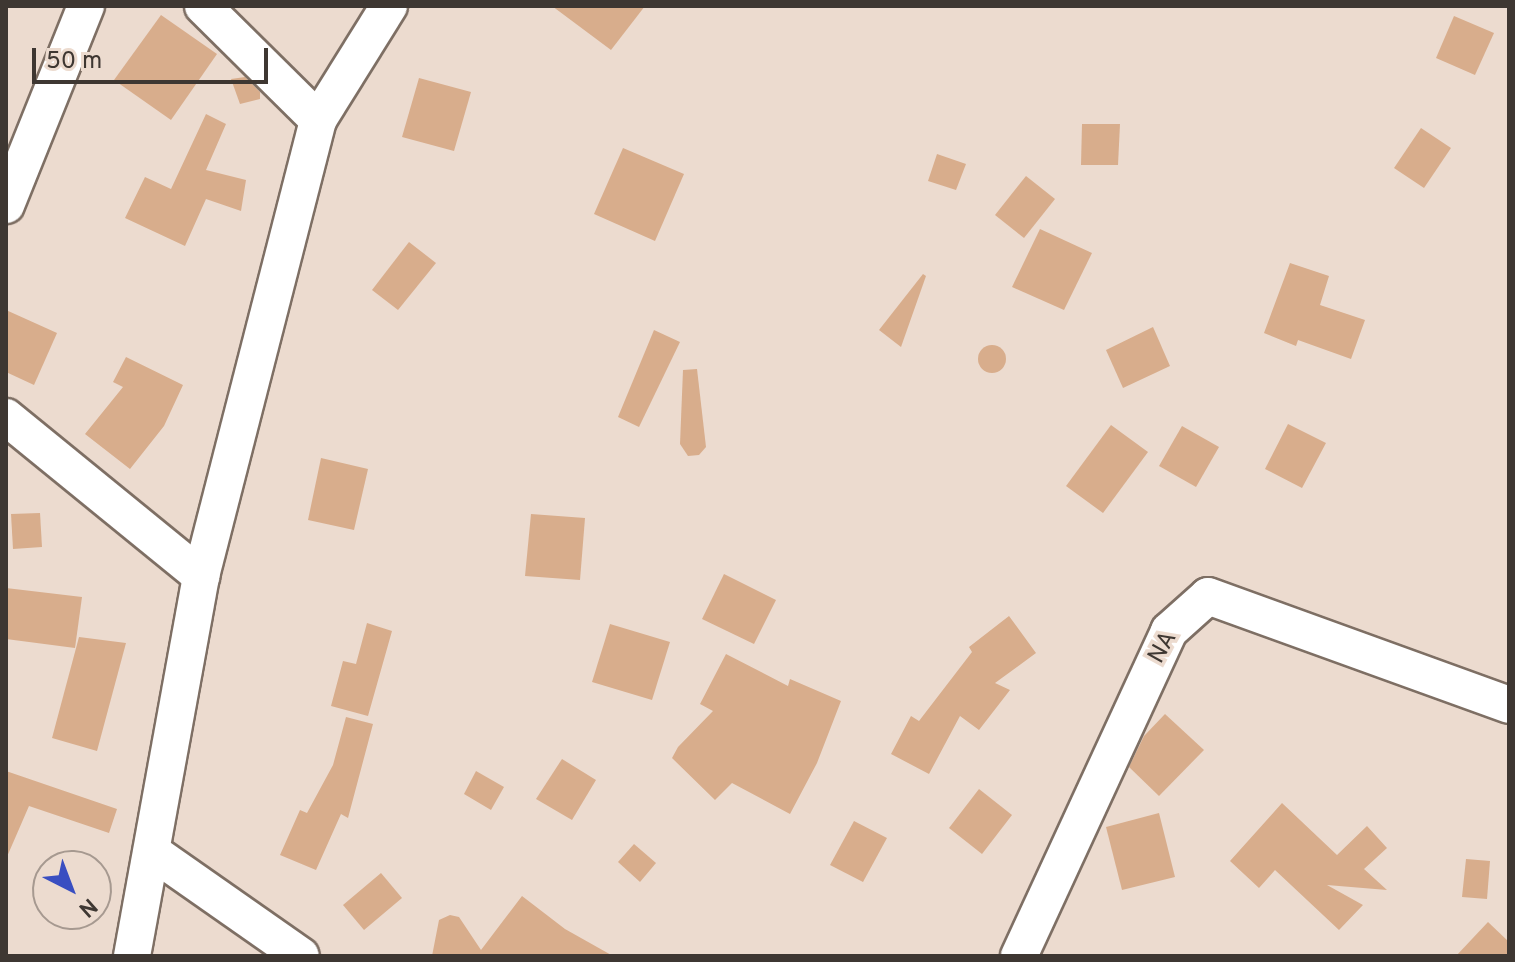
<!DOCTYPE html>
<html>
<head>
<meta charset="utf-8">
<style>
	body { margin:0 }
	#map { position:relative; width:1515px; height:962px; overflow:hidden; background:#ecdbcf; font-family:Overpass,sans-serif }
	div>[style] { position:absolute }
	.building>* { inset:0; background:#d8ad8c }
	.round { border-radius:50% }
	.roads { filter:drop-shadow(2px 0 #7e6f64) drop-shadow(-2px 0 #7e6f64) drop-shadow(0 2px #7e6f64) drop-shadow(0 -2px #7e6f64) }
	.minor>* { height:36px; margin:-18px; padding:0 18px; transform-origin:18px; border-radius:18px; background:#fff }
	span { translate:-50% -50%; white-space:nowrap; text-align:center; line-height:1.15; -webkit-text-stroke:7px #ecdbcf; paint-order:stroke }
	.street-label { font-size:24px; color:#3e3732 }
	.frame { position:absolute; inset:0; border:8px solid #3e3732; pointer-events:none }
	.north { position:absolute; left:32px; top:850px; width:80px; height:80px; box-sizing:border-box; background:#ecdbcf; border:2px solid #a69990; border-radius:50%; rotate:138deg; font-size:22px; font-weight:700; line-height:32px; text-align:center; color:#3e3732 }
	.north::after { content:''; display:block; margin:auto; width:28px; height:36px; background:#394ec1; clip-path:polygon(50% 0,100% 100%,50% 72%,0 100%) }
	.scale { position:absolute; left:32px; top:48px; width:236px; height:36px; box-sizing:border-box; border:4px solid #3e3732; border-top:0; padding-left:10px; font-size:24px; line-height:28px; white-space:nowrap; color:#3e3732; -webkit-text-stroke:6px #ecdbcf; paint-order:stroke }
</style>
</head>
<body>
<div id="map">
	<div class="building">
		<div style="clip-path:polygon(552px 6px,645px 6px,611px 50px)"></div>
		<div style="clip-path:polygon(161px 15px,217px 54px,171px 120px,114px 80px)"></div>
		<div style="clip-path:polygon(1454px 16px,1494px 33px,1475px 75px,1436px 58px)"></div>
		<div style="clip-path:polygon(245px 77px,260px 92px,260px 99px,240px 104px,231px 79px)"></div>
		<div style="clip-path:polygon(419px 78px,471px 92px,454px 151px,402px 137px)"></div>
		<div style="clip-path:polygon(206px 114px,226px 124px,206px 170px,246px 180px,241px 211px,206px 199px,185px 246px,125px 218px,145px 177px,171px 189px)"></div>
		<div style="clip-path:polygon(1082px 124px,1120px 124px,1118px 165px,1081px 165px)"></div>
		<div style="clip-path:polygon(1421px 128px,1451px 148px,1424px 188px,1394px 168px)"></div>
		<div style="clip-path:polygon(623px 148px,684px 174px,655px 241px,594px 214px)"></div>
		<div style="clip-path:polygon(937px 154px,966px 164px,956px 190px,928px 181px)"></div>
		<div style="clip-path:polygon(1026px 176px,1055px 199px,1024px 238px,995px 215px)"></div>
		<div style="clip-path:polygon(1040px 229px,1092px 253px,1064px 310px,1012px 287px)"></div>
		<div style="clip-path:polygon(409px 242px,436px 263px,398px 310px,372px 290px)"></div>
		<div style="clip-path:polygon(1290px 263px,1329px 276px,1320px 305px,1365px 320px,1351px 359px,1298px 340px,1296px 346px,1264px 333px)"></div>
		<div style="clip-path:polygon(923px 274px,926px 276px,901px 347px,879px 330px)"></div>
		<div style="clip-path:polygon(6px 310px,57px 333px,34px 385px,6px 372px)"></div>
		<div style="clip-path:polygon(1153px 327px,1170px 366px,1123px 388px,1106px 350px)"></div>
		<div style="clip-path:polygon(654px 330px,680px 342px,639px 427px,618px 417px)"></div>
		<div class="round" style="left:978px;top:345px;width:28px;height:28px"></div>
		<div style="clip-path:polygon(126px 357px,183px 385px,164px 426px,130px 469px,85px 434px,123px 387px,113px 382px)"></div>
		<div style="clip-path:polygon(697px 369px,706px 447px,699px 455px,688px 456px,680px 444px,683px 370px)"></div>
		<div style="clip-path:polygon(1288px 424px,1326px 443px,1302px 488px,1265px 469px)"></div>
		<div style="clip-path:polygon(1111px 425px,1148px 452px,1103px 513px,1066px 486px)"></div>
		<div style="clip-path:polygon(1182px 426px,1219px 447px,1196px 487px,1159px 466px)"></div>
		<div style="clip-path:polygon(321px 458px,368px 469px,354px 530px,308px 520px)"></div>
		<div style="clip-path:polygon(40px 513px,42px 547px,13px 549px,11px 514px)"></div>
		<div style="clip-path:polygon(531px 514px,585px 518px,580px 580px,525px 576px)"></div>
		<div style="clip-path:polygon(724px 574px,776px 600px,754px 644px,702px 619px)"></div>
		<div style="clip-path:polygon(6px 588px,82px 597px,75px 648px,6px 639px)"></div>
		<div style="clip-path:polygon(1009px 616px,1036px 653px,995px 683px,1010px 690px,979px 730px,960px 716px,929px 774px,891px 754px,911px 716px,919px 721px,972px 652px,969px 647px)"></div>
		<div style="clip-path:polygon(367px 623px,392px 631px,368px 716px,331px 706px,343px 661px,356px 664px)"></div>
		<div style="clip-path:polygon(610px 624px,670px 642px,652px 700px,592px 682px)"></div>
		<div style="clip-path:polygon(79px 637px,126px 643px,97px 751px,52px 738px)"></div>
		<div style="clip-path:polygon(726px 654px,788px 686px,790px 679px,841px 701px,817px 763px,790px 814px,732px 783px,715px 800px,672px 758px,678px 747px,713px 711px,700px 704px)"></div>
		<div style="clip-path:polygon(1165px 714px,1204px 750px,1159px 796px,1129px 767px,1144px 736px)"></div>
		<div style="clip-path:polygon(346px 717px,373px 724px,348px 818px,341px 814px,316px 870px,280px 855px,300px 810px,307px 813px,333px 765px)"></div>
		<div style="clip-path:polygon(562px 759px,596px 780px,572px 820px,536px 799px)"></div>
		<div style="clip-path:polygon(6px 771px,117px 809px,109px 833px,29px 806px,6px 859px)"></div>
		<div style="clip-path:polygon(476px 771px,504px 787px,491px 810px,464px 794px)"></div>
		<div style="clip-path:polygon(979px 789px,1012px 815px,982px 854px,949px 828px)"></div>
		<div style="clip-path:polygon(1282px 803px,1337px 855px,1367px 826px,1387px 848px,1364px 869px,1387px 890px,1327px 885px,1363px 905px,1339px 930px,1275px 870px,1259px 888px,1230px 861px)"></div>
		<div style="clip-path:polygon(1159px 813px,1175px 877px,1122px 890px,1106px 827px)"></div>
		<div style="clip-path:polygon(854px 821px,887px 838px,863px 882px,830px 865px)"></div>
		<div style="clip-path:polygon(634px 844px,656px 863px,640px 882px,618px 862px)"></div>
		<div style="clip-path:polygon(1466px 859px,1490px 861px,1487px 899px,1462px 897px)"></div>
		<div style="clip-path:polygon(381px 873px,402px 898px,364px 930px,343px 905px)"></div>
		<div style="clip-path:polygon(522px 896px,565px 929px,613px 956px,432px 956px,439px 920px,450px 915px,459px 917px,481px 950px)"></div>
		<div style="clip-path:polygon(1488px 922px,1509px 942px,1509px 956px,1456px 956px)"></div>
	</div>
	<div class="roads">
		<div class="minor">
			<div style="left:203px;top:6px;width:162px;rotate:44.7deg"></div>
			<div style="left:6px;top:205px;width:214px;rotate:-68.1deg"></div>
			<div style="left:6px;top:417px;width:252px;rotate:39.2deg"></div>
			<div style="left:154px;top:853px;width:179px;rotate:35deg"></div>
			<div style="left:132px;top:956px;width:386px;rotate:-79.7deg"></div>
			<div style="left:201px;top:576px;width:471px;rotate:-75.6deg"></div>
			<div style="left:318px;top:120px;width:134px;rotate:-58.1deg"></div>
			<div style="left:1019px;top:956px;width:358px;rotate:-65.2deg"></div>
			<div style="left:1169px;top:631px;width:52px;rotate:-41.9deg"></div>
			<div style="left:1208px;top:596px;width:320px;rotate:19.9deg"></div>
		</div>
	</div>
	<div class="street-label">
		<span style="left:1164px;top:648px;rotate:-61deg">NA</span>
	</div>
	<div class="frame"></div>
	<div class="north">N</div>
	<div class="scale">50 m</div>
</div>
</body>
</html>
